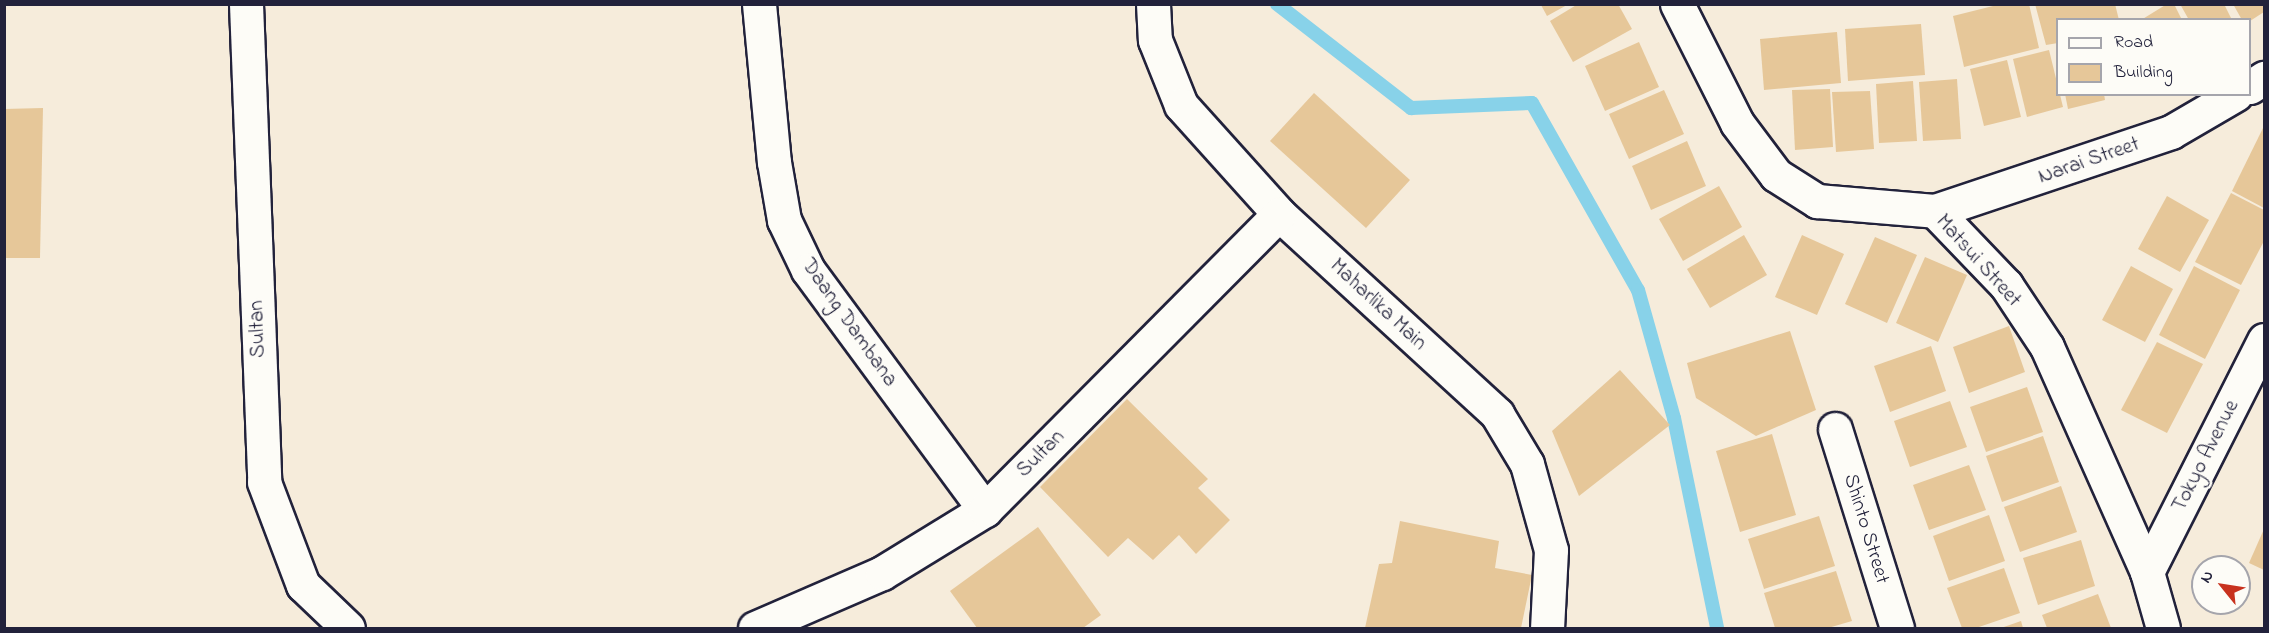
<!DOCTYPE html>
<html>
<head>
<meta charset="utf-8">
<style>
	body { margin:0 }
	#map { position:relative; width:2269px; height:633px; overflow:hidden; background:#f6ecdb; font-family:"Indie Flower",sans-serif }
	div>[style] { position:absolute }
	.stream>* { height:14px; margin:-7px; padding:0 7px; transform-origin:7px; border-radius:7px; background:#88d2e9 }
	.building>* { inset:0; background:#e6c799 }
	.roads { filter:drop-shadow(2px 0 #22223b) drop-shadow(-2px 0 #22223b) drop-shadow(0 2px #22223b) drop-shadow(0 -2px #22223b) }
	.minor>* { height:33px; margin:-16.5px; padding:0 16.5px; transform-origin:16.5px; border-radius:16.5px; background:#fdfcf7 }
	span { translate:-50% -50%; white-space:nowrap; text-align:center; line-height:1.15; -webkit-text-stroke:5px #fdfcf7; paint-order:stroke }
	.street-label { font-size:21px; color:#22223b }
	.frame { position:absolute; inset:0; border:6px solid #22223b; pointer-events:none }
	.legend { position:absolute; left:2056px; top:18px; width:195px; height:78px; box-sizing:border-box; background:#fdfcf7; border:2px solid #a5a5ac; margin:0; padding:8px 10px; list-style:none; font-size:18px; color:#22223b }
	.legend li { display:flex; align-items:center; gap:12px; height:30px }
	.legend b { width:30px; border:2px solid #a5a5ac }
	.north { position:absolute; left:2191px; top:555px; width:60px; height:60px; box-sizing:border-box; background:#fdfcf7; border:2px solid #a5a5ac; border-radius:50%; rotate:300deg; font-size:16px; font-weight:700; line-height:24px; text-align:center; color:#22223b }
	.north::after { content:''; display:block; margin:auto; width:21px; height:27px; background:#c8321e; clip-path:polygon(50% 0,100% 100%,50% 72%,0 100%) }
</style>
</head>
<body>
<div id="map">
	<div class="stream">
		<div style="left:1277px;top:4px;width:170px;rotate:37.8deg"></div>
		<div style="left:1411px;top:108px;width:121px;rotate:-2.4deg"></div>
		<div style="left:1532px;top:103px;width:215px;rotate:60.5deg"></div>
		<div style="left:1638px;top:290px;width:133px;rotate:74.3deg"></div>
		<div style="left:1674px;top:418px;width:214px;rotate:78.4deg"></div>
	</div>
	<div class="building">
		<div style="clip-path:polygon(1578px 4px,1618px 4px,1632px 29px,1573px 62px,1550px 21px)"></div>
		<div style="clip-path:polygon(2001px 4px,2029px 4px,2039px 48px,1964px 67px,1953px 16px)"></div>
		<div style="clip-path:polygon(2035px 4px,2115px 4px,2119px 20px,2058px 20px,2058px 43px,2046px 45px)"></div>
		<div style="clip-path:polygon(2167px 4px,2174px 4px,2182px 20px,2141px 20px)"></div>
		<div style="clip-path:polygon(2180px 4px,2224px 4px,2232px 20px,2189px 20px)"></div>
		<div style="clip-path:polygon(2233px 4px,2264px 4px,2264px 12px,2250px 21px,2242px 20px)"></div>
		<div style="clip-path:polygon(1541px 5px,1567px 5px,1547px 16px)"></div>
		<div style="clip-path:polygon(1921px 24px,1925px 75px,1848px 81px,1845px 29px)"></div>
		<div style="clip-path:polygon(1837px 32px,1841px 83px,1764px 90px,1760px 39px)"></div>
		<div style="clip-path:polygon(1639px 42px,1659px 87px,1605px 111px,1585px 66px)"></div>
		<div style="clip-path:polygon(2049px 50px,2063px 107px,2027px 117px,2013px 59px)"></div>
		<div style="clip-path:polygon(2007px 60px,2021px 117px,1984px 126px,1970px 69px)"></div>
		<div style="clip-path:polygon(1957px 79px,1961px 139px,1923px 141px,1919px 82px)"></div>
		<div style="clip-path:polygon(1913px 81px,1917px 141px,1879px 143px,1876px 84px)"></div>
		<div style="clip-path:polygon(1830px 89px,1833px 147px,1795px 150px,1792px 90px)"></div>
		<div style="clip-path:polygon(1664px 90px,1684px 134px,1629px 159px,1609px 114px)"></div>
		<div style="clip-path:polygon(1870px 91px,1874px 149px,1836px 152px,1832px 92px)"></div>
		<div style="clip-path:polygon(1314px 93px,1410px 180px,1366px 228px,1270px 141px)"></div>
		<div style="clip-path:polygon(2065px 94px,2104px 94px,2105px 100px,2068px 109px)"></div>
		<div style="clip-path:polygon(43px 108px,40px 258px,4px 258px,4px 109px)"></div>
		<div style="clip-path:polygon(2264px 126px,2264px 208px,2232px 191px)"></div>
		<div style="clip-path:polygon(1687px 141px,1706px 186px,1651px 210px,1632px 166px)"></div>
		<div style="clip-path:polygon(1719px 186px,1742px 227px,1683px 261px,1659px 219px)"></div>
		<div style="clip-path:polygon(2231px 193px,2264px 210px,2264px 241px,2241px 285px,2195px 262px)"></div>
		<div style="clip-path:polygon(2167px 196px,2209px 220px,2180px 272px,2138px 249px)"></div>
		<div style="clip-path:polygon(1744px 235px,1767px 275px,1710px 308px,1687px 269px)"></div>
		<div style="clip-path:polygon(1802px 235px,1844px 254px,1817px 315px,1775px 297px)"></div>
		<div style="clip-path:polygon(1875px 237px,1917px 255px,1887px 323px,1845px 304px)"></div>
		<div style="clip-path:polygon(1925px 257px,1967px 275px,1938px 342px,1896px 323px)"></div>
		<div style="clip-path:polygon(2131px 266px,2173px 289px,2145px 342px,2102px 320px)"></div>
		<div style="clip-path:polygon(2194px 266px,2240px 290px,2205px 359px,2159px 335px)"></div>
		<div style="clip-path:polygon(2009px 326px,2025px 372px,1969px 393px,1953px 347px)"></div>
		<div style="clip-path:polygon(1790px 331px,1816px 410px,1756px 436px,1696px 398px,1687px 363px)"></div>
		<div style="clip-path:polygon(2157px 342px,2203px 364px,2167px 433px,2121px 410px)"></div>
		<div style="clip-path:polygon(1931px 346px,1946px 391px,1890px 412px,1874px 366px)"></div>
		<div style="clip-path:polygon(1620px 370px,1670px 425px,1579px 496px,1552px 431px)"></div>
		<div style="clip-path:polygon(2027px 387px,2043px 432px,1986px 452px,1970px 407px)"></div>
		<div style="clip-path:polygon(1127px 399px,1208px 479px,1198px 488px,1230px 520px,1196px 554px,1179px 535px,1153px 560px,1128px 538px,1108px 557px,1040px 487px)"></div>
		<div style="clip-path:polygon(1950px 401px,1967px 447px,1910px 467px,1894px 421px)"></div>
		<div style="clip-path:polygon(1772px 434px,1796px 515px,1740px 532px,1716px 451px)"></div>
		<div style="clip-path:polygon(2043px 436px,2059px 482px,2002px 502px,1986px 456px)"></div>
		<div style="clip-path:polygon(1969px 465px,1986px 510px,1929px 530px,1913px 485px)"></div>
		<div style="clip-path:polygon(2061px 486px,2077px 532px,2020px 552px,2004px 507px)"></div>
		<div style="clip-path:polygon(1989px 515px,2005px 561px,1949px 581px,1933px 536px)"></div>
		<div style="clip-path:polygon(1819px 516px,1835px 566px,1764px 589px,1748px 539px)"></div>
		<div style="clip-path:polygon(1400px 521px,1499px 541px,1495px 568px,1532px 575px,1521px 628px,1365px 628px,1379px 564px,1392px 563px)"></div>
		<div style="clip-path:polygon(1038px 527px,1101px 615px,1083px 628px,977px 628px,950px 591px)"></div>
		<div style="clip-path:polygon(2264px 529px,2264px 570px,2249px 563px)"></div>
		<div style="clip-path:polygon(2081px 540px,2095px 586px,2038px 605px,2023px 558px)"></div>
		<div style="clip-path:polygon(2004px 568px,2020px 613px,1976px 628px,1962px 628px,1947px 588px)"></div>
		<div style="clip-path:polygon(1836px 571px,1852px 621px,1828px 628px,1775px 628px,1764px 593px)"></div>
		<div style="clip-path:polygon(2098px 594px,2111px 628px,2047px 628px,2042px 615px)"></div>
		<div style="clip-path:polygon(2021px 621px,2023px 628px,2001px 628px)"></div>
	</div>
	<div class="roads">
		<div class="minor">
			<div style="left:246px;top:4px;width:478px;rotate:87.8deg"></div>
			<div style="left:264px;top:482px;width:110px;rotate:69.3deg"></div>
			<div style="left:303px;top:585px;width:62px;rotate:43.7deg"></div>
			<div style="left:759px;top:4px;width:159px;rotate:84.6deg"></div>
			<div style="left:774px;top:162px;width:59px;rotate:80.2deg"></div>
			<div style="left:784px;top:220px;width:55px;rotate:64.4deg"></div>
			<div style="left:808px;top:270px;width:298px;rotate:53.6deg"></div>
			<div style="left:1153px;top:4px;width:36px;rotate:87deg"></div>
			<div style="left:1155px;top:40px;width:70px;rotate:68.2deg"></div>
			<div style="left:1181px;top:105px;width:147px;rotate:48deg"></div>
			<div style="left:1279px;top:214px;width:296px;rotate:42.5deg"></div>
			<div style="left:1497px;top:414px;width:58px;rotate:59deg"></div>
			<div style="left:1527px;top:464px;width:89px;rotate:74.4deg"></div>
			<div style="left:1551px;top:550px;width:78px;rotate:92.9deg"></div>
			<div style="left:1677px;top:4px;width:133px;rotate:63.2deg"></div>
			<div style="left:1737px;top:123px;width:65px;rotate:53.1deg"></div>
			<div style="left:1776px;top:175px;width:49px;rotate:32.4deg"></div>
			<div style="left:1817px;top:201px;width:118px;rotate:4.8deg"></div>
			<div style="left:1935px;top:211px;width:249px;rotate:-18.5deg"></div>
			<div style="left:2171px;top:132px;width:75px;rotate:-30.3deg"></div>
			<div style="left:2250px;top:87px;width:17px;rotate:-33deg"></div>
			<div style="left:1935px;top:211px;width:103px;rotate:46.2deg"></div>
			<div style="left:2006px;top:285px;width:74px;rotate:56.5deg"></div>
			<div style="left:2047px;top:347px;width:246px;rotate:66deg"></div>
			<div style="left:2147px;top:572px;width:58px;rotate:74.1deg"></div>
			<div style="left:1835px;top:429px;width:208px;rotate:72.7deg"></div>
			<div style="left:2147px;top:572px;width:260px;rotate:-63.2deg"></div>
			<div style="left:755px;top:628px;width:138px;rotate:-23.4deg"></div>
			<div style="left:882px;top:573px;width:121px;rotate:-31.5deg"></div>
			<div style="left:985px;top:510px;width:417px;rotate:-45.2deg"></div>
		</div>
	</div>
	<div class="street-label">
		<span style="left:2089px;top:161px;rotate:-19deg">Narai Street</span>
		<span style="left:1978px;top:261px;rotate:48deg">Matsui Street</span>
		<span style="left:1378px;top:305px;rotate:43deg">Maharlika Main</span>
		<span style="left:849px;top:323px;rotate:55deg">Daang Dambana</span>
		<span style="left:258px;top:329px;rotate:-92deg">Sultan</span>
		<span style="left:1041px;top:454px;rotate:-45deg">Sultan</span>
		<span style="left:2206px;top:456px;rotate:-63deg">Tokyo Avenue</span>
		<span style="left:1866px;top:529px;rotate:73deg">Shinto Street</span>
	</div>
	<div class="frame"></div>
	<ul class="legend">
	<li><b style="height:8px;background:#fdfcf7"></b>Road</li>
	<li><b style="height:16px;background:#e6c799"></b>Building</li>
	</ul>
	<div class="north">N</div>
</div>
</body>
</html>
